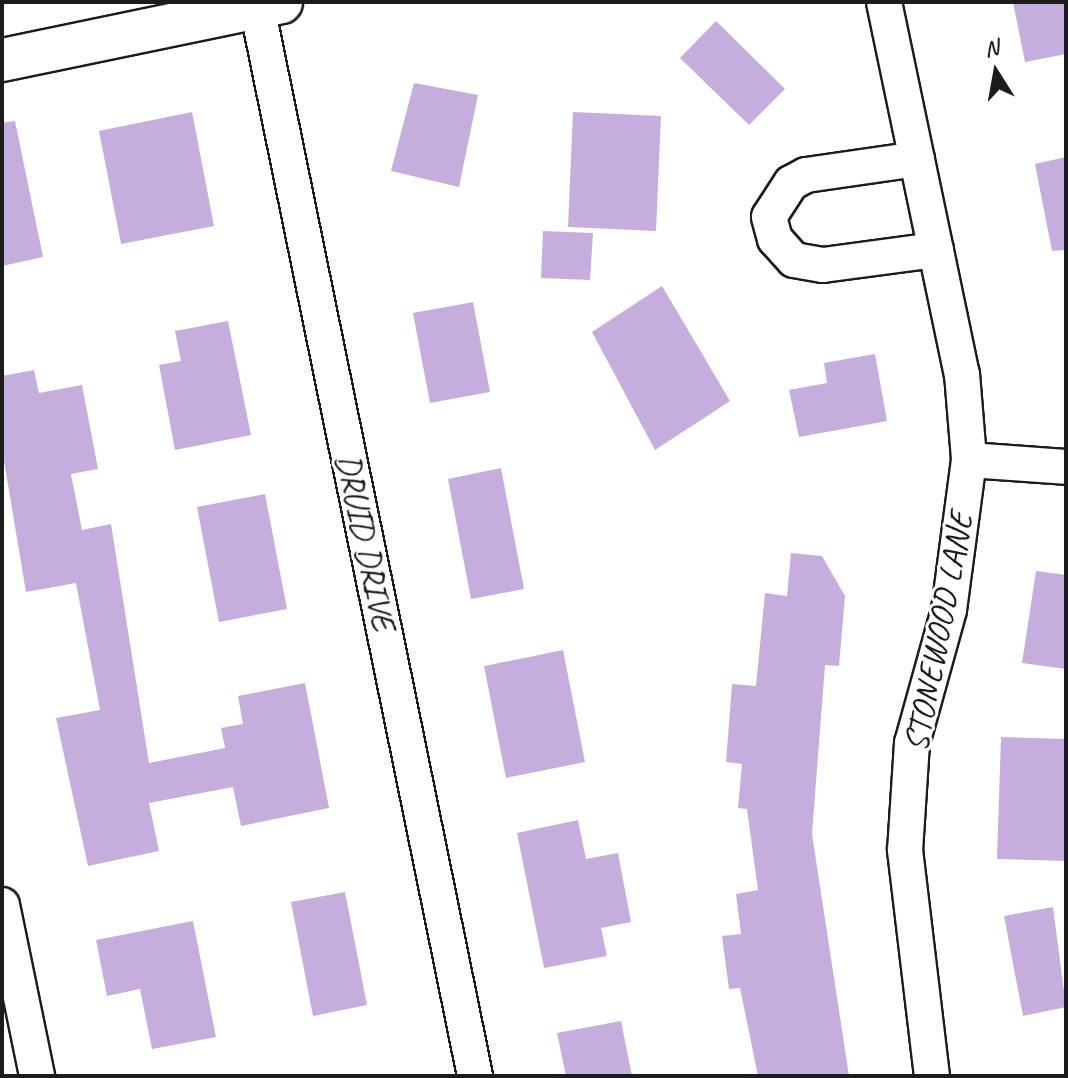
<!DOCTYPE html>
<html>
<head>
<meta charset="utf-8">
<style>
	body { margin:0 }
	#map { position:relative; width:1068px; height:1078px; overflow:hidden; background:#fff; font-family:Caveat,sans-serif }
	div>[style] { position:absolute }
	.building>* { inset:0; background:#c5aedd }
	.roads { filter:drop-shadow(2px 0 #1c1c1c) drop-shadow(-2px 0 #1c1c1c) drop-shadow(0 2px #1c1c1c) drop-shadow(0 -2px #1c1c1c) }
	.minor>* { height:34px; margin:-17px; padding:0 17px; transform-origin:17px; border-radius:17px; background:#fff }
	.tertiary>* { height:42px; margin:-21px; padding:0 21px; transform-origin:21px; border-radius:21px; background:#fff }
	span { translate:-50% -50%; white-space:nowrap; text-align:center; line-height:1.15; -webkit-text-stroke:6px #fff; paint-order:stroke }
	.street-label { font-size:34px; color:#1c1c1c }
	.frame { position:absolute; inset:0; border:4px solid #1c1c1c; pointer-events:none }
	.north { position:absolute; left:956px; top:32px; width:80px; height:80px; -webkit-text-stroke:6px #fff; paint-order:stroke; rotate:349deg; font-size:22px; font-weight:700; line-height:32px; text-align:center; color:#1c1c1c }
	.north::after { content:''; display:block; margin:auto; width:28px; height:36px; background:#1c1c1c; clip-path:polygon(50% 0,100% 100%,50% 72%,0 100%) }
</style>
</head>
<body>
<div id="map">
	<div class="building">
		<div style="clip-path:polygon(1013px 2px,1066px 2px,1066px 54px,1025px 62px)"></div>
		<div style="clip-path:polygon(716px 21px,785px 89px,749px 125px,680px 58px)"></div>
		<div style="clip-path:polygon(414px 83px,478px 95px,459px 187px,391px 171px)"></div>
		<div style="clip-path:polygon(192px 112px,214px 226px,121px 244px,99px 131px)"></div>
		<div style="clip-path:polygon(573px 112px,661px 116px,656px 231px,568px 227px)"></div>
		<div style="clip-path:polygon(15px 121px,43px 257px,2px 266px,2px 123px)"></div>
		<div style="clip-path:polygon(1066px 157px,1066px 250px,1052px 251px,1035px 164px)"></div>
		<div style="clip-path:polygon(543px 231px,593px 233px,590px 280px,541px 278px)"></div>
		<div style="clip-path:polygon(662px 286px,730px 401px,655px 450px,592px 332px)"></div>
		<div style="clip-path:polygon(473px 302px,490px 392px,430px 403px,413px 313px)"></div>
		<div style="clip-path:polygon(228px 321px,251px 435px,175px 450px,159px 365px,181px 361px,175px 331px)"></div>
		<div style="clip-path:polygon(875px 354px,887px 421px,799px 437px,789px 390px,827px 383px,824px 363px)"></div>
		<div style="clip-path:polygon(34px 370px,39px 393px,82px 385px,98px 469px,71px 474px,82px 530px,111px 524px,149px 763px,225px 748px,221px 728px,243px 724px,238px 696px,305px 683px,329px 808px,241px 826px,233px 787px,149px 803px,159px 851px,88px 866px,56px 718px,100px 710px,76px 583px,26px 592px,2px 449px,2px 376px)"></div>
		<div style="clip-path:polygon(501px 468px,524px 589px,471px 599px,448px 479px)"></div>
		<div style="clip-path:polygon(265px 494px,287px 609px,219px 622px,197px 507px)"></div>
		<div style="clip-path:polygon(791px 553px,822px 556px,845px 596px,839px 666px,825px 665px,812px 834px,849px 1076px,758px 1076px,740px 988px,729px 989px,722px 936px,741px 934px,736px 894px,758px 890px,747px 809px,738px 808px,742px 764px,726px 762px,732px 684px,756px 686px,765px 593px,787px 596px)"></div>
		<div style="clip-path:polygon(1036px 571px,1066px 575px,1066px 669px,1022px 663px)"></div>
		<div style="clip-path:polygon(563px 650px,585px 762px,506px 778px,484px 666px)"></div>
		<div style="clip-path:polygon(1001px 737px,1066px 739px,1066px 861px,997px 859px)"></div>
		<div style="clip-path:polygon(578px 820px,586px 859px,618px 853px,631px 922px,601px 928px,607px 956px,544px 968px,517px 833px)"></div>
		<div style="clip-path:polygon(345px 892px,367px 1005px,313px 1016px,291px 902px)"></div>
		<div style="clip-path:polygon(1053px 907px,1066px 1007px,1023px 1016px,1004px 916px)"></div>
		<div style="clip-path:polygon(193px 921px,216px 1037px,152px 1049px,140px 989px,107px 996px,96px 940px)"></div>
		<div style="clip-path:polygon(621px 1021px,632px 1076px,566px 1076px,557px 1033px)"></div>
	</div>
	<div class="roads">
		<div class="minor">
			<div style="left:884px;top:2px;width:380px;rotate:78.2deg"></div>
			<div style="left:962px;top:374px;width:86px;rotate:85.3deg"></div>
			<div style="left:969px;top:460px;width:151px;rotate:97.6deg"></div>
			<div style="left:949px;top:610px;width:138px;rotate:105.5deg"></div>
			<div style="left:912px;top:743px;width:107px;rotate:93.7deg"></div>
			<div style="left:905px;top:850px;width:228px;rotate:83.2deg"></div>
			<div style="left:257px;top:7px;width:1091px;rotate:78.47deg"></div>
			<div style="left:917px;top:159px;width:112px;rotate:171.8deg"></div>
			<div style="left:806px;top:175px;width:17px;rotate:152deg"></div>
			<div style="left:791px;top:183px;width:40px;rotate:122.9deg"></div>
			<div style="left:769px;top:217px;width:23px;rotate:75deg"></div>
			<div style="left:775px;top:239px;width:28px;rotate:48deg"></div>
			<div style="left:794px;top:260px;width:29px;rotate:10deg"></div>
			<div style="left:823px;top:265px;width:114px;rotate:-7.6deg"></div>
			<div style="left:969px;top:460px;width:97px;rotate:4.1deg"></div>
			<div style="left:2px;top:905px;width:175px;rotate:78.4deg"></div>
		</div>
		<div class="tertiary">
			<div style="left:2px;top:60px;width:285px;rotate:-11.7deg"></div>
		</div>
	</div>
	<div class="street-label">
		<span style="left:366px;top:542px;rotate:78deg">DRUID DRIVE</span>
		<span style="left:938px;top:632px;rotate:-79deg">STONEWOOD LANE</span>
	</div>
	<div class="frame"></div>
	<div class="north">N</div>
</div>
</body>
</html>
